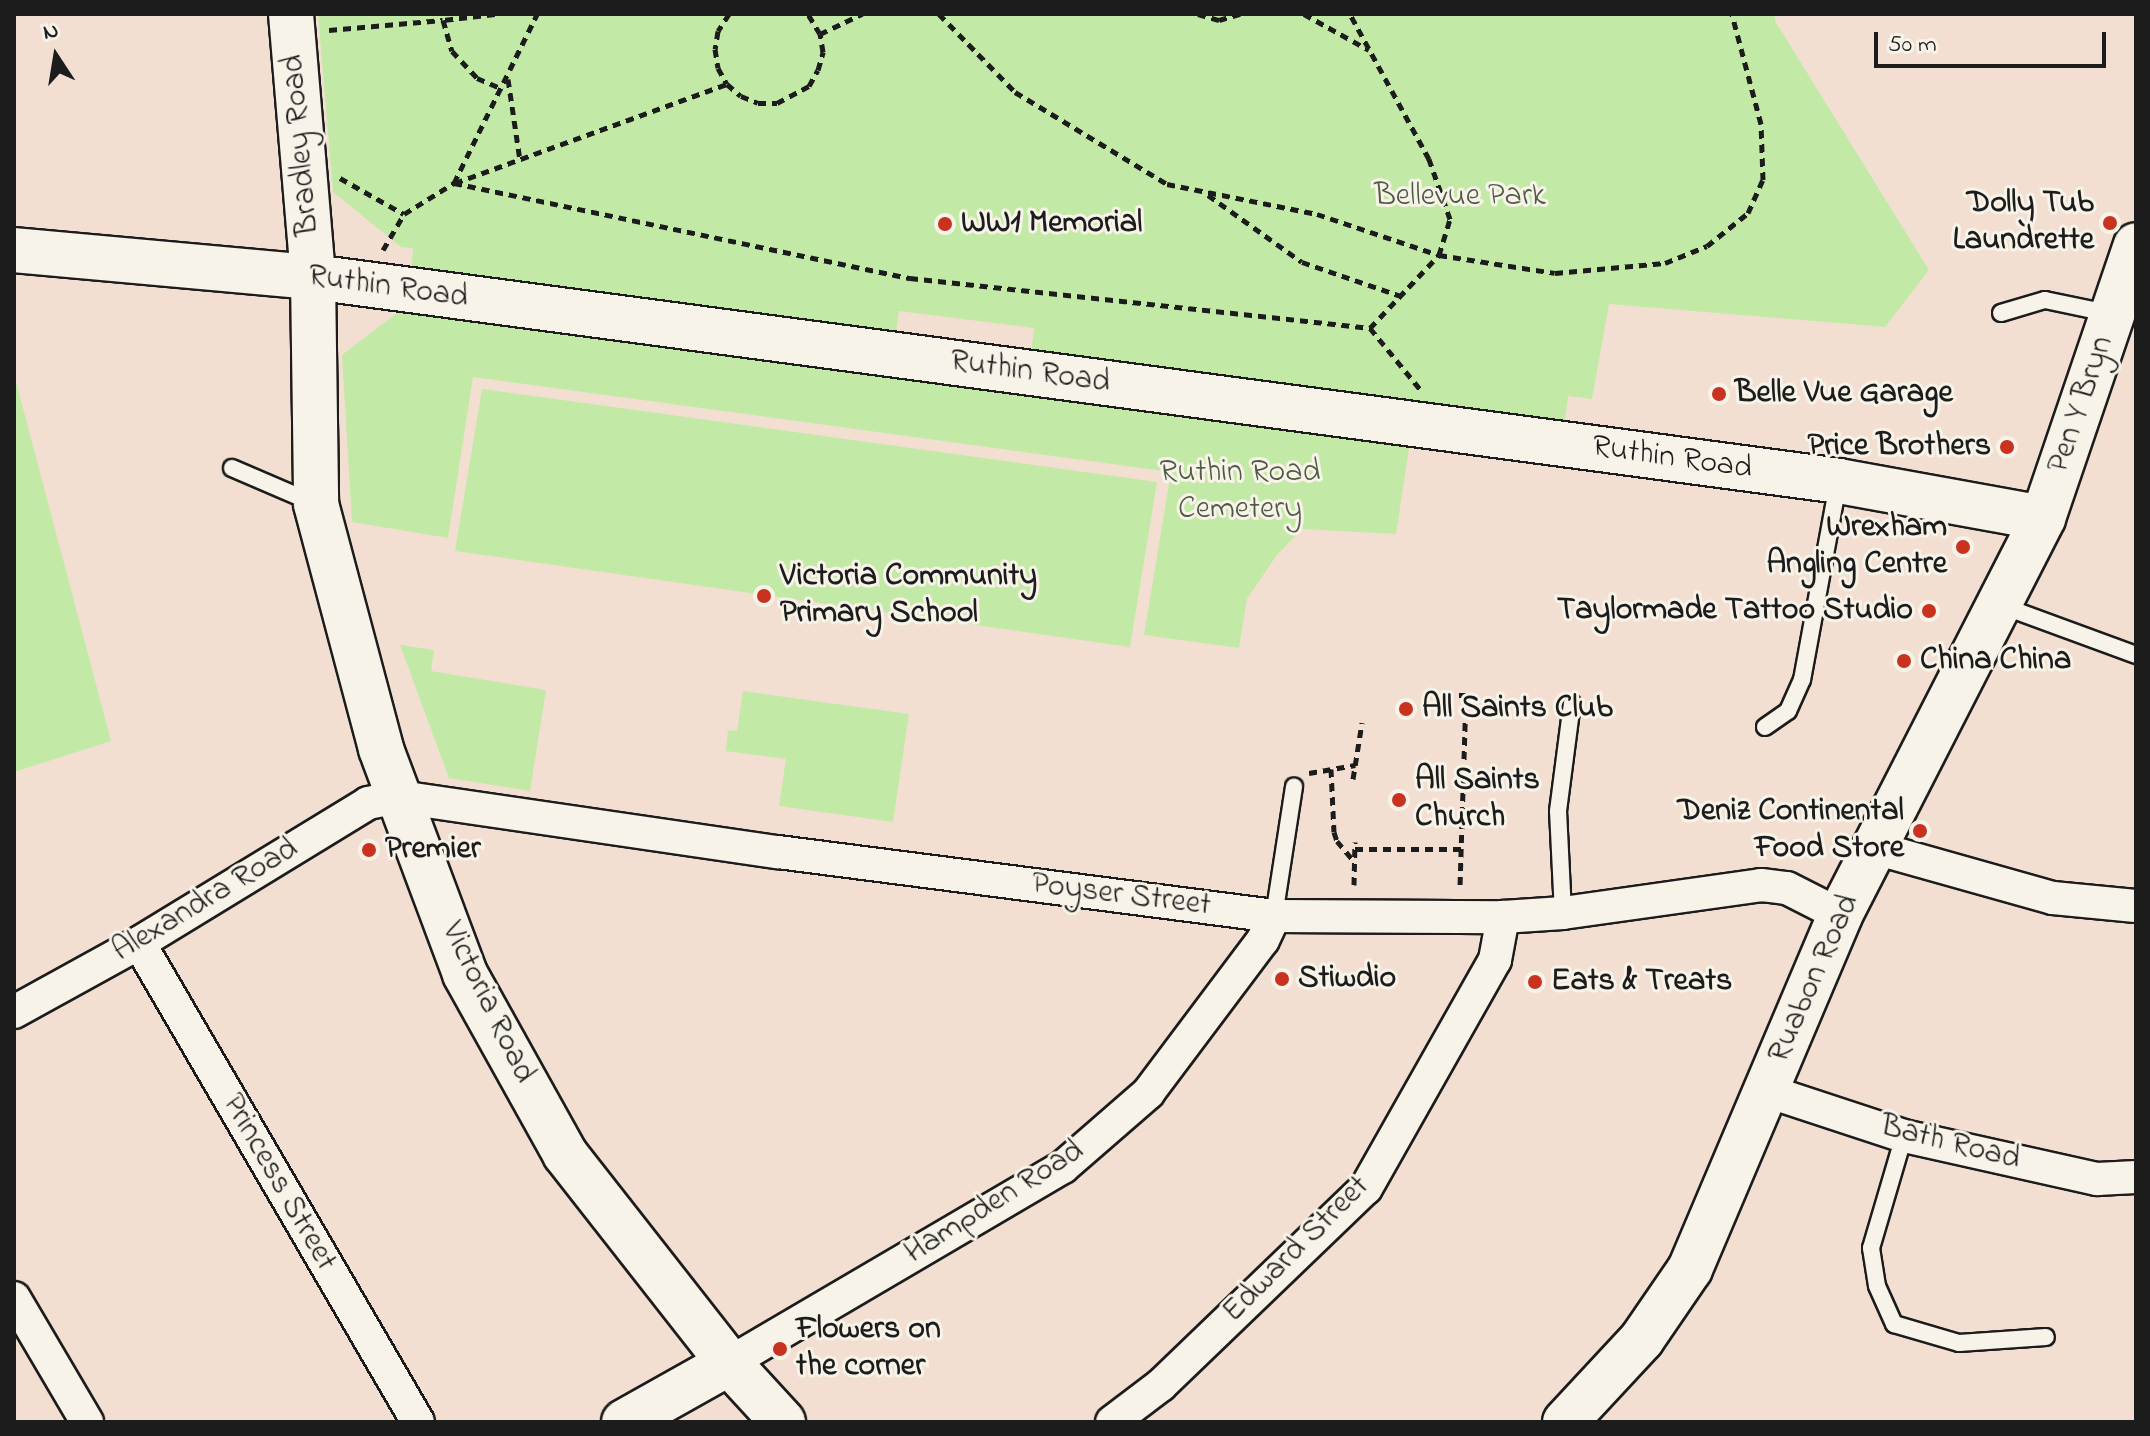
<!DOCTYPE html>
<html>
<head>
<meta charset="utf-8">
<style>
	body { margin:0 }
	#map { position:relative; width:2150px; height:1436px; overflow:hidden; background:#f2dfd1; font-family:"Indie Flower",sans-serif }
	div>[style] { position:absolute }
	.green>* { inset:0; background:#c2eaa6 }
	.path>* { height:5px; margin-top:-2.5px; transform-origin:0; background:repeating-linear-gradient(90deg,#1c1c1c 0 8px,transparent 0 14px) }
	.roads { filter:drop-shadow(2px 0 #1c1c1c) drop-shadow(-2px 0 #1c1c1c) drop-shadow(0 2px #1c1c1c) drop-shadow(0 -2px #1c1c1c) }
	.service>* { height:16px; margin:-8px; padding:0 8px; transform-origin:8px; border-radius:8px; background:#f7f3e8 }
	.minor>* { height:32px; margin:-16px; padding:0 16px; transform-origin:16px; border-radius:16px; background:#f7f3e8 }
	.secondary>* { height:44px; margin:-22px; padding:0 22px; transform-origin:22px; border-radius:22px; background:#f7f3e8 }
	.primary>* { height:44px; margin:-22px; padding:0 22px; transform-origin:22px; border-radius:22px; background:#f7f3e8 }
	.dots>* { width:22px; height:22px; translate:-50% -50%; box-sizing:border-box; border:4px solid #f7f3e8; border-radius:50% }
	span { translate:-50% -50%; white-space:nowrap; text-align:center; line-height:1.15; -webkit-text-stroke:6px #f7f3e8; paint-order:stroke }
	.street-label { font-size:32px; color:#1c1c1c }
	.park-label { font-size:32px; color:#4e5a45 }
	.poi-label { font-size:32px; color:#1c1c1c; font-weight:700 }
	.right { translate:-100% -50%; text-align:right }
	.left { translate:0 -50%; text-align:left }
	.frame { position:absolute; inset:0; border:16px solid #1c1c1c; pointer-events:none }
	.north { position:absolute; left:16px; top:16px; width:80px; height:80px; -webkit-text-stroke:6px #f7f3e8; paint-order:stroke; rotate:348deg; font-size:22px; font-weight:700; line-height:32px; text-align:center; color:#1c1c1c }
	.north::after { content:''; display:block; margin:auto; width:28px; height:36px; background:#1c1c1c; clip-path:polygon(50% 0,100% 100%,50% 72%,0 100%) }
	.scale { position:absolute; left:1874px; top:32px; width:232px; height:36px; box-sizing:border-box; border:4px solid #1c1c1c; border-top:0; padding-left:10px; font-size:24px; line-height:28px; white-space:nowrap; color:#1c1c1c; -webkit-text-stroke:6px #f7f3e8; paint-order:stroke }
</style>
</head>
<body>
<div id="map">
	<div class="green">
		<div style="clip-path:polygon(318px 14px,1775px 14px,1775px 21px,1929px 270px,1885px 327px,1609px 304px,1592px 399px,1568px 396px,1565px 421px,1031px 353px,1034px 328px,899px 311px,896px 332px,411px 270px,413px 248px,401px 247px,333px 192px)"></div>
		<div style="clip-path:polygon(402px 309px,1410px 442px,1396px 534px,1302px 529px,1276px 556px,1247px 599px,1239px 648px,1144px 635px,1171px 472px,473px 377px,448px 538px,352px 522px,342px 355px)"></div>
		<div style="clip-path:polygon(14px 374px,111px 741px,14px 772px)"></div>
		<div style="clip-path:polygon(482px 389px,1157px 482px,1130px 647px,455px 551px)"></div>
		<div style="clip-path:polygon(400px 645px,434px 650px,431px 671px,546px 690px,530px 791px,449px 778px)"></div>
		<div style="clip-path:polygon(743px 691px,909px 714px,893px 822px,779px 806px,786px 759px,726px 751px,728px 730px,737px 731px)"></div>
	</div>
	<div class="path">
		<div style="left:495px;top:14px;width:52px;rotate:173.4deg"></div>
		<div style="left:443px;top:20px;width:32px;rotate:74deg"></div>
		<div style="left:452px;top:51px;width:37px;rotate:47deg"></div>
		<div style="left:477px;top:78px;width:28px;rotate:23deg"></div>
		<div style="left:729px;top:14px;width:20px;rotate:123deg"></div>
		<div style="left:718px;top:31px;width:18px;rotate:99deg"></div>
		<div style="left:715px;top:49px;width:19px;rotate:81deg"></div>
		<div style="left:718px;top:68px;width:18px;rotate:61deg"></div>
		<div style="left:727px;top:84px;width:18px;rotate:41deg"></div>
		<div style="left:741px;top:96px;width:18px;rotate:22deg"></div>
		<div style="left:758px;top:103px;width:19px"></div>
		<div style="left:777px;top:103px;width:36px;rotate:-28deg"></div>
		<div style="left:809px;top:86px;width:18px;rotate:-61deg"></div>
		<div style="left:818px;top:70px;width:19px;rotate:-74deg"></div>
		<div style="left:823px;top:52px;width:18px;rotate:-99deg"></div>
		<div style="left:820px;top:34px;width:23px;rotate:-121deg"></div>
		<div style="left:939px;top:14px;width:109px;rotate:45.7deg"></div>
		<div style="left:1015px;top:92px;width:178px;rotate:31.2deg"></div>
		<div style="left:1167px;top:184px;width:153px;rotate:11.3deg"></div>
		<div style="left:1317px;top:214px;width:129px;rotate:18.6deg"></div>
		<div style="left:1439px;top:255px;width:117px;rotate:8.8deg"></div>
		<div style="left:1555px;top:273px;width:110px;rotate:-5.2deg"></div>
		<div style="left:1665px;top:263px;width:45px;rotate:-22deg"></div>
		<div style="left:1707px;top:246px;width:53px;rotate:-38.8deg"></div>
		<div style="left:1748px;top:213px;width:36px;rotate:-66deg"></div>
		<div style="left:1763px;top:180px;width:56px;rotate:-92deg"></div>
		<div style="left:1761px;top:124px;width:114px;rotate:-104.8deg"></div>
		<div style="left:1198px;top:14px;width:22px;rotate:16deg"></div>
		<div style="left:1219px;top:20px;width:22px;rotate:-16deg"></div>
		<div style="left:1304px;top:14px;width:74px;rotate:29deg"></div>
		<div style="left:329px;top:30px;width:114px;rotate:-5deg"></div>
		<div style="left:820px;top:34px;width:47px;rotate:-25.5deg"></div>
		<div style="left:508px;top:79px;width:82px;rotate:81.6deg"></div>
		<div style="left:340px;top:178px;width:73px;rotate:29.4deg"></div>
		<div style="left:454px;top:183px;width:466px;rotate:11.8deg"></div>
		<div style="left:910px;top:278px;width:463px;rotate:6.2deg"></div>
		<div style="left:1370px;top:328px;width:100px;rotate:-46.6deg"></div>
		<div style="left:1439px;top:255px;width:38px;rotate:-73deg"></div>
		<div style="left:1450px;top:219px;width:64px;rotate:-109.3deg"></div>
		<div style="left:1429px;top:159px;width:165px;rotate:-118.6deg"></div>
		<div style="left:455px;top:183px;width:289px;rotate:-20deg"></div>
		<div style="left:1208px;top:195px;width:115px;rotate:35.5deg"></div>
		<div style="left:1302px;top:262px;width:105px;rotate:19deg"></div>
		<div style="left:383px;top:250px;width:42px;rotate:-59.7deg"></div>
		<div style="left:404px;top:214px;width:59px;rotate:-31.8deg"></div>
		<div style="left:454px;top:183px;width:188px;rotate:-63.8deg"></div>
		<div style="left:1370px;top:328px;width:79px;rotate:50.7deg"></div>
		<div style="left:1459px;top:695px;width:7px"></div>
		<div style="left:1466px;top:695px;width:192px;rotate:91.8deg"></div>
		<div style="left:1331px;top:769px;width:63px;rotate:87.3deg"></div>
		<div style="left:1334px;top:832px;width:9px;rotate:72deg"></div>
		<div style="left:1337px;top:841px;width:26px;rotate:50deg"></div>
		<div style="left:1309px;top:773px;width:47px;rotate:-9.9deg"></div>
		<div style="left:1353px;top:779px;width:57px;rotate:-80.9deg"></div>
		<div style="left:1355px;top:849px;width:107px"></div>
		<div style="left:1354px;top:885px;width:43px;rotate:-88.7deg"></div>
	</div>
	<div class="roads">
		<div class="service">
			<div style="left:2001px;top:313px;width:46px;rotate:-16.5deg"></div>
			<div style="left:2045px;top:300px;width:68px;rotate:11.8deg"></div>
			<div style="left:232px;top:468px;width:86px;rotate:23.3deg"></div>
			<div style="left:2000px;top:605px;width:145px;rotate:20.2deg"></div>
			<div style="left:1765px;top:727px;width:28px;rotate:-35deg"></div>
			<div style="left:1788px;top:711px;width:34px;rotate:-66deg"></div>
			<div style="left:1802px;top:680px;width:199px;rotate:-79.6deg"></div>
			<div style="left:1563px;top:913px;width:102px;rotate:-92.8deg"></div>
			<div style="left:1558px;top:811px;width:109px;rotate:-82.6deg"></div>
			<div style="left:1274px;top:916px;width:131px;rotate:-81.2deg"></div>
			<div style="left:1904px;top:1136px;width:117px;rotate:106.4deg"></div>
			<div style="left:1871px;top:1248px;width:38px;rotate:81deg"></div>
			<div style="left:1877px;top:1286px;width:42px;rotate:65.9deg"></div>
			<div style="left:1894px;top:1324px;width:68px;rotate:16.3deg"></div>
			<div style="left:1959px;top:1343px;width:87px;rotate:-3.9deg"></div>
		</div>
		<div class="minor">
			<div style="left:1875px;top:848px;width:185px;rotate:15.7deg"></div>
			<div style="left:2053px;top:898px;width:83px;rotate:5.5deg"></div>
			<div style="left:139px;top:943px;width:554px;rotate:59.78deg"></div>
			<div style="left:14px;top:1012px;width:143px;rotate:-28.9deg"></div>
			<div style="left:139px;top:943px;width:268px;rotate:-31.4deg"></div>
			<div style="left:368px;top:803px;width:32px;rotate:-11deg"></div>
			<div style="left:399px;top:797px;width:383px;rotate:8.3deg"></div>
			<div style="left:778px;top:852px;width:500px;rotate:7.35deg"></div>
			<div style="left:1274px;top:916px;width:229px;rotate:0.3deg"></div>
			<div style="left:1503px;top:917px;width:60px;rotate:-3.8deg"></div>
			<div style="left:1563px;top:913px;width:200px;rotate:-8deg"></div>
			<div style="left:1761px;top:885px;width:26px;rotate:7deg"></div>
			<div style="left:1787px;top:888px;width:59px;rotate:27deg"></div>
			<div style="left:1767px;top:1091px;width:144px;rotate:18.2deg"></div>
			<div style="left:1904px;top:1136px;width:198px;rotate:12.6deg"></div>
			<div style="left:2097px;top:1179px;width:39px;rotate:-3deg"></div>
			<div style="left:14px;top:1298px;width:144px;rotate:59.5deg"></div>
			<div style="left:729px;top:1363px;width:387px;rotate:-30.4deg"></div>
			<div style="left:1063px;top:1167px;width:113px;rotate:-41deg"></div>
			<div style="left:1148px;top:1093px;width:191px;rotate:-53.1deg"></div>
			<div style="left:1263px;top:940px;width:26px;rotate:-65deg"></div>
			<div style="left:1112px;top:1422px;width:61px;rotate:-37.1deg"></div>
			<div style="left:1161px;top:1385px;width:284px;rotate:-43.9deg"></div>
			<div style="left:1366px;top:1188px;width:262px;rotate:-60.5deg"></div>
			<div style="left:1495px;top:960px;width:44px;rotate:-79.5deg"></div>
		</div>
		<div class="secondary">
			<div style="left:624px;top:1422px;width:120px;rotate:-29.3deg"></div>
		</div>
		<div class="primary">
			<div style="left:291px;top:14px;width:264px;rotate:85.2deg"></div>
			<div style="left:313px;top:277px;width:227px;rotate:89.2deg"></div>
			<div style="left:316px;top:504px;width:253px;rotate:75.1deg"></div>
			<div style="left:381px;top:749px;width:240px;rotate:69.5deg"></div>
			<div style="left:465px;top:974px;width:206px;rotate:60.9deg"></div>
			<div style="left:565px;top:1154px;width:266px;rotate:51.9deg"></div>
			<div style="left:729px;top:1363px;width:80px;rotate:47.5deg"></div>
			<div style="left:14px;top:250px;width:300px;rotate:5.2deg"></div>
			<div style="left:313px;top:277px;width:1540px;rotate:7.61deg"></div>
			<div style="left:1839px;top:481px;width:207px;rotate:10.3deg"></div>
			<div style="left:1565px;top:1422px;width:113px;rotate:-47.1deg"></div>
			<div style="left:1642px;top:1339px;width:85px;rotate:-55.6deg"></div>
			<div style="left:1690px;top:1269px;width:384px;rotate:-67deg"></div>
			<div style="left:1840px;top:915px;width:446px;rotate:-62.9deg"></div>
			<div style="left:2043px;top:518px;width:288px;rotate:-71.2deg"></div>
		</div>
	</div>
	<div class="dots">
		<div style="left:2110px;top:223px;background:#c8321e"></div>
		<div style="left:945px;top:224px;background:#c8321e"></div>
		<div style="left:1719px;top:394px;background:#c8321e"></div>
		<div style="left:2007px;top:447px;background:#c8321e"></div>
		<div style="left:1963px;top:547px;background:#c8321e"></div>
		<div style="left:764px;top:596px;background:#c8321e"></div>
		<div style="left:1929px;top:611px;background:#c8321e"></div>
		<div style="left:1904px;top:661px;background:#c8321e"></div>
		<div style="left:1406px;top:709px;background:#c8321e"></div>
		<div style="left:1399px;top:800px;background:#c8321e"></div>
		<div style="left:1920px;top:831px;background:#c8321e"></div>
		<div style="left:369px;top:850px;background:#c8321e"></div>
		<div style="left:1282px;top:979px;background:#c8321e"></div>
		<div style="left:1535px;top:982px;background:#c8321e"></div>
		<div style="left:780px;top:1349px;background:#c8321e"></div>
	</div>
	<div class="street-label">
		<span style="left:302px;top:145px;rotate:-95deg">Bradley Road</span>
		<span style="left:388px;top:288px;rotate:8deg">Ruthin Road</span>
		<span style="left:1030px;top:373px;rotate:8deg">Ruthin Road</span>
		<span style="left:2082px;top:405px;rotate:-71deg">Pen Y Bryn</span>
		<span style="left:1672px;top:459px;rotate:8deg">Ruthin Road</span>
		<span style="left:1121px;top:896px;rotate:7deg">Poyser Street</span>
		<span style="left:206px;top:901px;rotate:-31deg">Alexandra Road</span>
		<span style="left:1815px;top:979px;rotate:-66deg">Ruabon Road</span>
		<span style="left:487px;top:1003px;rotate:64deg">Victoria Road</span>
		<span style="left:1950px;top:1144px;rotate:14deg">Bath Road</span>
		<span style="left:278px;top:1183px;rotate:60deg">Princess Street</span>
		<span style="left:995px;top:1203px;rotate:-32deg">Hampden Road</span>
		<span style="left:1297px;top:1250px;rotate:-45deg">Edward Street</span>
	</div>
	<div class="park-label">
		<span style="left:1460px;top:197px">Bellevue Park</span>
		<span style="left:1240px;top:492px">Ruthin Road<br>Cemetery</span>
	</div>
	<div class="poi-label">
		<span class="right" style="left:2094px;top:223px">Dolly Tub<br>Laundrette</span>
		<span class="left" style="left:961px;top:224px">WW1 Memorial</span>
		<span class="left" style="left:1735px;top:394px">Belle Vue Garage</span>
		<span class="right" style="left:1991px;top:447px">Price Brothers</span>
		<span class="right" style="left:1947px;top:547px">Wrexham<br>Angling Centre</span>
		<span class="left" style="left:780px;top:596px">Victoria Community<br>Primary School</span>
		<span class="right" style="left:1913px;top:611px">Taylormade Tattoo Studio</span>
		<span class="left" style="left:1920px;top:661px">China China</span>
		<span class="left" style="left:1422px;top:709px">All Saints Club</span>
		<span class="left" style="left:1415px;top:800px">All Saints<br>Church</span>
		<span class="right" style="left:1904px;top:831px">Deniz Continental<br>Food Store</span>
		<span class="left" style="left:385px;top:850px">Premier</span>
		<span class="left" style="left:1298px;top:979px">Stiwdio</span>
		<span class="left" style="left:1551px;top:982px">Eats &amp; Treats</span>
		<span class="left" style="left:796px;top:1349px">Flowers on<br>the corner</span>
	</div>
	<div class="frame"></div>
	<div class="north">N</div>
	<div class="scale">50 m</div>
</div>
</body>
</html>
